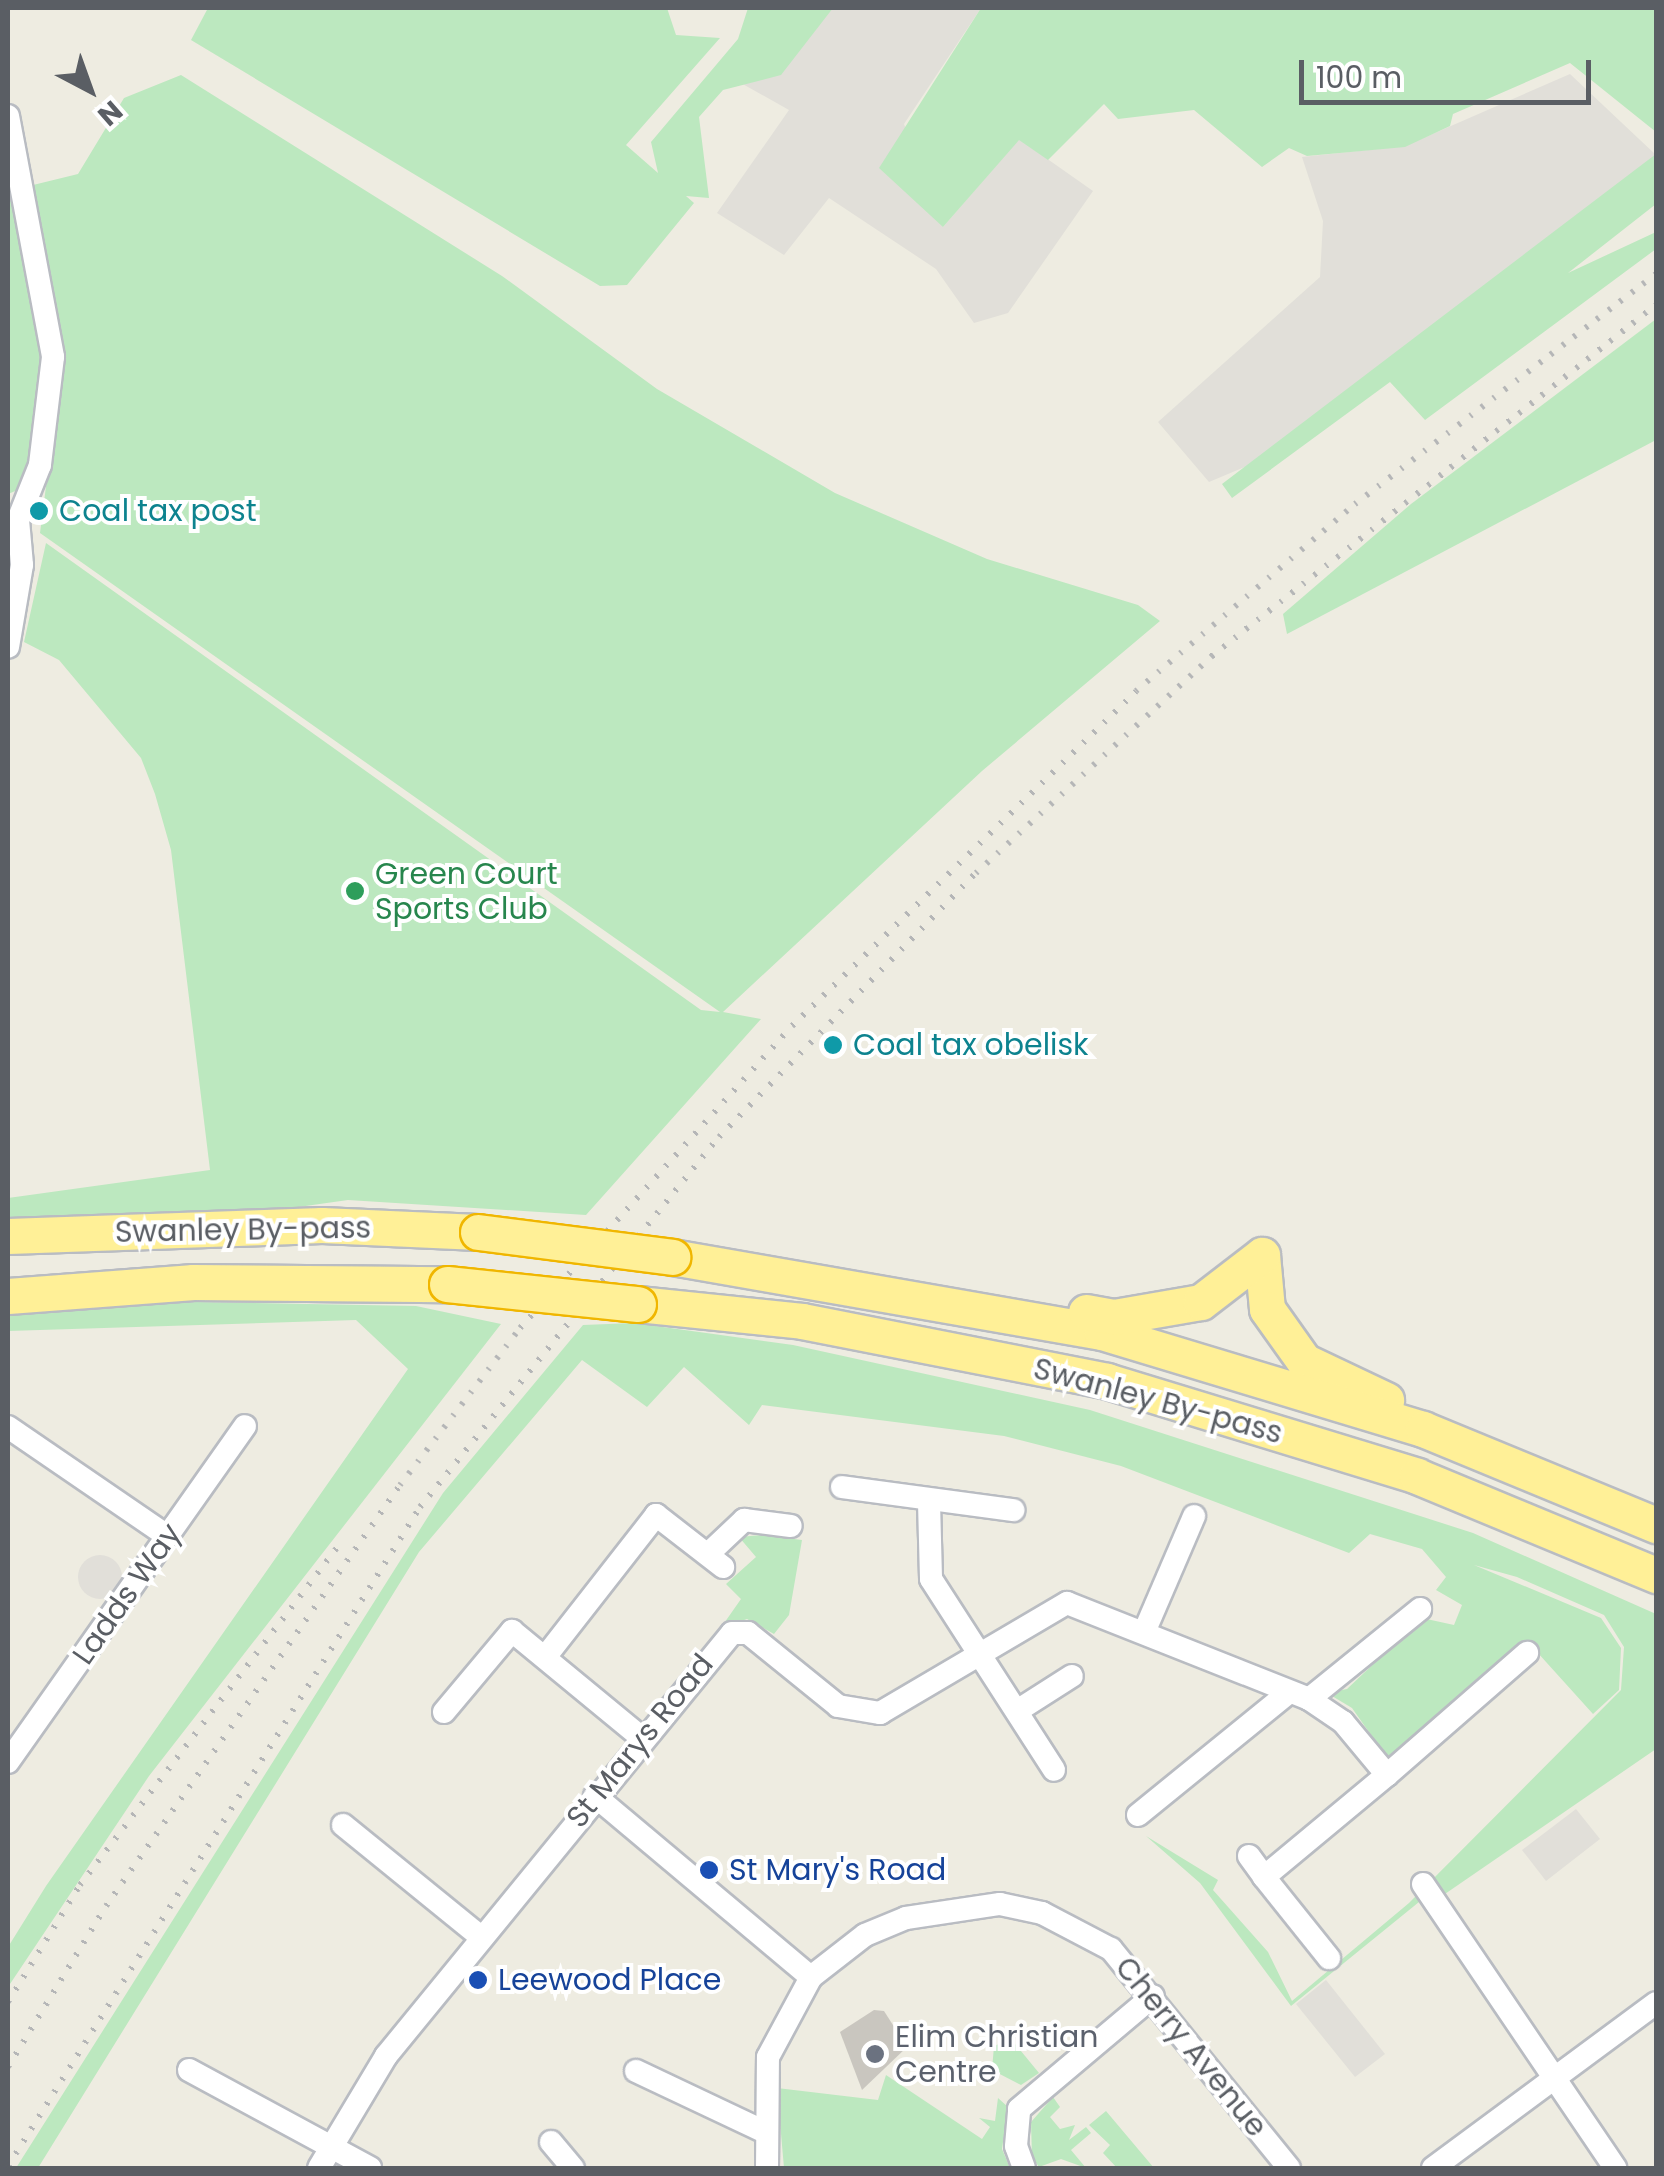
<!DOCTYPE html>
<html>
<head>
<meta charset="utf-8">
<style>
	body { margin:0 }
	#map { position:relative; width:1664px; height:2176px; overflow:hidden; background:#eeece1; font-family:Poppins,sans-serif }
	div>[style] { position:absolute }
	.industrial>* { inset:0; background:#e1dfd9 }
	.round { border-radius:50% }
	.green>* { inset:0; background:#bce8bf }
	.building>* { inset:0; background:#c9c6bf }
	.roads { filter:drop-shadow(2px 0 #b9bcc2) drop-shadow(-2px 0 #b9bcc2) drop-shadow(0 2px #b9bcc2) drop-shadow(0 -2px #b9bcc2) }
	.minor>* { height:22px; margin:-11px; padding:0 11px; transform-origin:11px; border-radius:11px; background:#fff }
	.trunk>* { height:35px; margin:-17.5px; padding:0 17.5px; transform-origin:17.5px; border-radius:17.5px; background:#fff097 }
	.rail>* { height:6px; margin-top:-3px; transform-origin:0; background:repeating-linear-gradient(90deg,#b5b6b7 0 2.5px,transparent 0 14.5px) }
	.bridges { filter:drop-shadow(2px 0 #f0b600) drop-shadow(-2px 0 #f0b600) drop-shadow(0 2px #f0b600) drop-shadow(0 -2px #f0b600) }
	.trunk-bridge>* { height:35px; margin:-17.5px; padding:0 17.5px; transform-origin:17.5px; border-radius:17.5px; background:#fff097 }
	.dots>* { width:28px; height:28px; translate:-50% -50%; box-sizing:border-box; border:5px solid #fff; border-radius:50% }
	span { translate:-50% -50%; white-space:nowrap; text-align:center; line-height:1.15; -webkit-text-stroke:8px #fff; paint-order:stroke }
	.culture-label { font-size:30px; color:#0d838f }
	.left { translate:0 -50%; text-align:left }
	.leisure-label { font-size:30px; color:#27864d }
	.street-label { font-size:30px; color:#5a5e64 }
	.transit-label { font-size:30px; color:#164399 }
	.worship-label { font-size:30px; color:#5b616d }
	.frame { position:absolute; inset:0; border:10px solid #5a5e64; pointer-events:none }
	.north { position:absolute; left:40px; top:40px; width:100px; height:100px; -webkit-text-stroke:8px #fff; paint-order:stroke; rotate:139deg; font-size:28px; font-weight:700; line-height:40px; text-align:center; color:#5a5e64 }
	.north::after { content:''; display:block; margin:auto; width:35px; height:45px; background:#5a5e64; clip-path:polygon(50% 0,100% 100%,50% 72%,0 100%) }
	.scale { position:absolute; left:1299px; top:60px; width:292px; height:45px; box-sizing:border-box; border:5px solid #5a5e64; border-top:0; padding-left:12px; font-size:30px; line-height:35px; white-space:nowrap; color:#5a5e64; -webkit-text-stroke:8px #fff; paint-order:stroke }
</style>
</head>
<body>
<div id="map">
	<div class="industrial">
		<div style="clip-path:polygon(779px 8px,981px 8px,904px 124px,943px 227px,1019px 139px,1093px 191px,1008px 313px,974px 323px,936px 269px,829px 198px,784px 255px,717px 213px,789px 110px,732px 78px)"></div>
		<div style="clip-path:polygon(1570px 74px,1656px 155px,1247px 466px,1209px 482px,1158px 422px,1320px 277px,1323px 221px,1302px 157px,1405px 146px)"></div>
		<div class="round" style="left:78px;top:1555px;width:44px;height:44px"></div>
		<div style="clip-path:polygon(1576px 1809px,1600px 1839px,1546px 1881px,1522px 1850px)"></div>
		<div style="clip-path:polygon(1326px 1980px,1385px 2054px,1355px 2077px,1296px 2004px)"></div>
	</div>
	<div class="green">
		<div style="clip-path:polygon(208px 8px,667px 8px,676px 35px,720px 38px,626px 145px,658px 173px,651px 142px,738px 39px,748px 8px,833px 8px,781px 75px,723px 90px,699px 117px,709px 198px,686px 196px,694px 203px,627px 285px,600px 286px,191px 40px)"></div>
		<div style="clip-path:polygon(981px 8px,1656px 8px,1656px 132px,1570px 63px,1453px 114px,1450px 126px,1405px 147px,1307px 156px,1289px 148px,1262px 167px,1194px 110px,1118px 119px,1104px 104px,1048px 160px,1019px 140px,943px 227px,879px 168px)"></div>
		<div style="clip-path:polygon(181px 75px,502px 276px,657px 389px,835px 493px,987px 559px,1138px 605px,1160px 621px,982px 771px,723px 1012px,761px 1019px,586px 1215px,348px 1200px,157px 1227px,8px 1234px,8px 1198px,210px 1170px,171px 850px,155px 794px,141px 758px,59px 660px,24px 642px,46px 543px,701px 1010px,720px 1012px,40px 533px,63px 354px,29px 186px,78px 174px,124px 98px)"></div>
		<div style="clip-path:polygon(8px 129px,47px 326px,30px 485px,8px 494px)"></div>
		<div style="clip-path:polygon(1656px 154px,1656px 204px,1568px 273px,1656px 232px,1656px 249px,1425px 420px,1390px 382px,1232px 498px,1222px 484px)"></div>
		<div style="clip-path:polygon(1656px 319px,1656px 440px,1287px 634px,1283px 614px,1411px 504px)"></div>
		<div style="clip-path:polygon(196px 1302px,416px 1306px,501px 1324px,149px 1776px,8px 1987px,8px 1947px,46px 1886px,408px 1369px,356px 1320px,8px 1331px,8px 1313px)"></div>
		<div style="clip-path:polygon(634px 1323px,793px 1345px,1090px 1410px,1473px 1533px,1656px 1614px,1656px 1749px,1442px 1896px,1435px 1889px,1291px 2006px,1200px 1883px,1146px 1836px,1218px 1880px,1213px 1890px,1268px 1952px,1292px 2001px,1409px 1903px,1621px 1690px,1624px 1647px,1604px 1615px,1517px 1577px,1474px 1565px,1601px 1618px,1621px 1648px,1619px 1690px,1593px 1714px,1528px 1642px,1388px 1759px,1352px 1708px,1327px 1693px,1347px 1689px,1422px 1618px,1454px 1625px,1462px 1605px,1436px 1590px,1446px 1577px,1422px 1549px,1370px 1534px,1349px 1553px,1121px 1466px,1004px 1436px,762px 1405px,749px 1425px,684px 1367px,647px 1407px,582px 1360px,419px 1552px,38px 2168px,16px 2168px,443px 1493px,583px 1325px)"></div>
		<div style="clip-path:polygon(762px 1535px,802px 1540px,789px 1615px,774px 1634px,747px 1619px,720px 1629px,741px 1599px,726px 1584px,756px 1557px,739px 1537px)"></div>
		<div style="clip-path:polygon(1011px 2039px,1039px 2073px,1021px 2085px,992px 2070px,994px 2046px)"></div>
		<div style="clip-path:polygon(886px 2075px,982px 2139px,990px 2127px,979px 2118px,995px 2121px,998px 2098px,1008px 2107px,1002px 2149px,1010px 2168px,784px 2168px,777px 2088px,878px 2100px)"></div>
		<div style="clip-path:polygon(1053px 2097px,1060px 2107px,1050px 2117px,1060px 2129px,1075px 2125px,1069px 2140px,1086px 2127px,1091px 2133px,1071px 2150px,1086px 2168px,1061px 2159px,1039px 2167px,1032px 2157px,1031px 2122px)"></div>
		<div style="clip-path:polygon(1106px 2111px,1154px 2168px,1117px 2168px,1103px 2153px,1110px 2145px,1089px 2125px)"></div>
	</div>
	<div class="building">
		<div style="clip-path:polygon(874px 2010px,884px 2011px,907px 2047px,862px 2090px,840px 2032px)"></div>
	</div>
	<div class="roads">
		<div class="minor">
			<div style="left:8px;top:116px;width:245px;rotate:79.4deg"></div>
			<div style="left:53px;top:357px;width:109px;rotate:96.9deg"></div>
			<div style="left:40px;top:465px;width:59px;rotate:111.8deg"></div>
			<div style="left:18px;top:520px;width:45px;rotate:84.9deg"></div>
			<div style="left:22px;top:565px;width:83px;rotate:99.7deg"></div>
			<div style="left:8px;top:1427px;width:193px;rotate:34.4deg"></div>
			<div style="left:842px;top:1487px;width:173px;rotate:7.7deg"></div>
			<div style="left:929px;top:1502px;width:77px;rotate:88.5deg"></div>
			<div style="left:931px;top:1579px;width:227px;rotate:57.2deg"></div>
			<div style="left:708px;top:1554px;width:50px;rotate:-43.4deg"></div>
			<div style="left:744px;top:1520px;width:47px;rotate:7.3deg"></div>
			<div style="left:1145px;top:1630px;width:124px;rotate:-66.7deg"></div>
			<div style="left:546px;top:1656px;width:179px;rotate:-52deg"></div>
			<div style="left:656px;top:1515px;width:85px;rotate:37.8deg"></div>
			<div style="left:1309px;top:1699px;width:41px;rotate:34.1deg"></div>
			<div style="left:1343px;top:1722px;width:69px;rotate:50.3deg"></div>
			<div style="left:1387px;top:1775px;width:186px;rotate:-41.1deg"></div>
			<div style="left:1017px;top:1711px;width:65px;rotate:-32.5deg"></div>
			<div style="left:444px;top:1712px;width:106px;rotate:-50deg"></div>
			<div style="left:512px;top:1631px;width:168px;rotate:39.5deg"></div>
			<div style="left:8px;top:1762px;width:411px;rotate:-54.8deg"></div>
			<div style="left:595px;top:1796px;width:282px;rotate:40deg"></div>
			<div style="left:1138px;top:1815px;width:193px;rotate:-39.1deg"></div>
			<div style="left:343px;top:1825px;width:179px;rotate:39.1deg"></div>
			<div style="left:1249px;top:1856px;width:26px;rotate:54deg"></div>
			<div style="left:1264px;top:1877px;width:160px;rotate:-39.7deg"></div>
			<div style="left:1264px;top:1877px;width:104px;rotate:51.3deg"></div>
			<div style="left:1423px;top:1884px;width:343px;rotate:55.9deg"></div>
			<div style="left:189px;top:2070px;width:206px;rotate:28.4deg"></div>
			<div style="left:636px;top:2071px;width:138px;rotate:25.3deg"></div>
			<div style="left:551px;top:2142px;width:34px;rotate:50deg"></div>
			<div style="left:319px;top:2168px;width:131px;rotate:-59.1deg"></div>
			<div style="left:386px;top:2056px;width:546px;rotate:-50.72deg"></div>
			<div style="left:732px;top:1633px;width:16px"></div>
			<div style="left:748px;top:1633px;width:116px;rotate:39deg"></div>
			<div style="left:838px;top:1706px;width:43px;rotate:9.5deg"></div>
			<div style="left:880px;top:1713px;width:217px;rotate:-30.5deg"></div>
			<div style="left:1067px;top:1603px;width:260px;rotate:21.6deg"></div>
			<div style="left:1309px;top:1699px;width:143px;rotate:-39deg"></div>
			<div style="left:767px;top:2168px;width:111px;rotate:-89.5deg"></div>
			<div style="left:768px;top:2057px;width:91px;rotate:-61.7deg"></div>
			<div style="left:811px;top:1977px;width:68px;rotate:-37.9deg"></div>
			<div style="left:865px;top:1935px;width:44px;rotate:-22.5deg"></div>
			<div style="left:906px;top:1918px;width:95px;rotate:-8.5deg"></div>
			<div style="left:1000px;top:1904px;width:43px;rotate:12.1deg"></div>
			<div style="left:1042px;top:1913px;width:78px;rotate:27.6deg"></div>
			<div style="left:1111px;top:1949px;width:282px;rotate:50.9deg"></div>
			<div style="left:1024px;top:2168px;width:23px;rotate:-110deg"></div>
			<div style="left:1016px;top:2146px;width:37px;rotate:-85deg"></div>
			<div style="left:1019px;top:2109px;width:175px;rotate:-40.1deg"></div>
			<div style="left:1433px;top:2168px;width:277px;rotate:-36.5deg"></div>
		</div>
		<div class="trunk">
			<div style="left:8px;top:1236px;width:314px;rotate:-2deg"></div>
			<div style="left:322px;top:1225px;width:156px;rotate:2.6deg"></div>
			<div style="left:1262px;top:1255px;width:54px;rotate:84.7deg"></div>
			<div style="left:1267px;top:1309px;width:64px;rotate:54.6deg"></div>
			<div style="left:1304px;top:1361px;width:91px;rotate:25.4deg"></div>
			<div style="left:672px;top:1257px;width:436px;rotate:9.9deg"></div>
			<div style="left:1102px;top:1332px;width:335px;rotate:16.8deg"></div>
			<div style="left:1423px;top:1429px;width:252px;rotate:22.4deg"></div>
			<div style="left:8px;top:1296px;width:186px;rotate:-4.3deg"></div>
			<div style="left:193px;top:1282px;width:254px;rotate:0.5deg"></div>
			<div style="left:638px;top:1304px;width:165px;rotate:5.9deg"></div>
			<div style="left:802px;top:1321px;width:311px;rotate:11.1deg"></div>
			<div style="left:1107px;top:1381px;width:324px;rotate:17deg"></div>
			<div style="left:1417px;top:1476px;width:259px;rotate:22.5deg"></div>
			<div style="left:1086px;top:1312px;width:28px;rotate:10deg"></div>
			<div style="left:1114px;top:1317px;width:88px;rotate:-9.8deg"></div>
			<div style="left:1201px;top:1302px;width:77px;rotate:-37.6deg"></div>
		</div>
	</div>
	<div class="rail">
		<div style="left:8px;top:2002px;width:137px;rotate:-58.4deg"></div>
		<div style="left:80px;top:1885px;width:434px;rotate:-52.7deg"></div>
		<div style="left:8px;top:2067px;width:188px;rotate:-58.7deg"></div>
		<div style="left:106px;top:1906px;width:513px;rotate:-55.07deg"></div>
		<div style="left:400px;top:1485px;width:198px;rotate:-52.6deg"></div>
		<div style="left:520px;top:1328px;width:406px;rotate:-48deg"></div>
		<div style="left:792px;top:1026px;width:480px;rotate:-44.2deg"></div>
		<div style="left:1136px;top:691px;width:288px;rotate:-40.5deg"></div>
		<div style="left:1355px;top:504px;width:379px;rotate:-37.4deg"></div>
		<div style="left:8px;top:2166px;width:777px;rotate:-57.99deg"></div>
		<div style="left:420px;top:1507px;width:476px;rotate:-51.1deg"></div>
		<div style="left:719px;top:1137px;width:368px;rotate:-45.8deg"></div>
		<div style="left:976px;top:873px;width:321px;rotate:-42.6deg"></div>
		<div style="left:1212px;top:656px;width:566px;rotate:-38.33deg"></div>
	</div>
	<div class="bridges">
		<div class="trunk-bridge">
			<div style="left:478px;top:1232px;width:196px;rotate:7.3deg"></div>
			<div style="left:447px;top:1284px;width:192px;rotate:6deg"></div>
		</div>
	</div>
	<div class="dots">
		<div style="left:39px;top:511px;background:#0f9aa8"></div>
		<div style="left:355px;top:891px;background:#2e9e5b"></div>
		<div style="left:833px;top:1045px;background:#0f9aa8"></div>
		<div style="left:709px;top:1870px;background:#1a4fb4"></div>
		<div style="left:478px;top:1980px;background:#1a4fb4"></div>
		<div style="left:875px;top:2054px;background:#6b7280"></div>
	</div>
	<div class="culture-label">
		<span class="left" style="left:59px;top:511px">Coal tax post</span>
		<span class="left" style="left:853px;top:1045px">Coal tax obelisk</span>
	</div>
	<div class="leisure-label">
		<span class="left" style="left:375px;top:891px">Green Court<br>Sports Club</span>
	</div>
	<div class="street-label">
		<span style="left:243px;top:1230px;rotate:-1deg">Swanley By-pass</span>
		<span style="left:1158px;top:1401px;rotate:15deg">Swanley By-pass</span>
		<span style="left:127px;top:1594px;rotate:-55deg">Ladds Way</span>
		<span style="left:640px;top:1741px;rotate:-51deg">St Marys Road</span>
		<span style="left:1191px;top:2047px;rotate:51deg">Cherry Avenue</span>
	</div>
	<div class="transit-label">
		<span class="left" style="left:729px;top:1870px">St Mary's Road</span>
		<span class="left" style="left:498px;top:1980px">Leewood Place</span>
	</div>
	<div class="worship-label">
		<span class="left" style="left:895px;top:2054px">Elim Christian<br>Centre</span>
	</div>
	<div class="frame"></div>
	<div class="north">N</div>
	<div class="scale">100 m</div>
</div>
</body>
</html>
